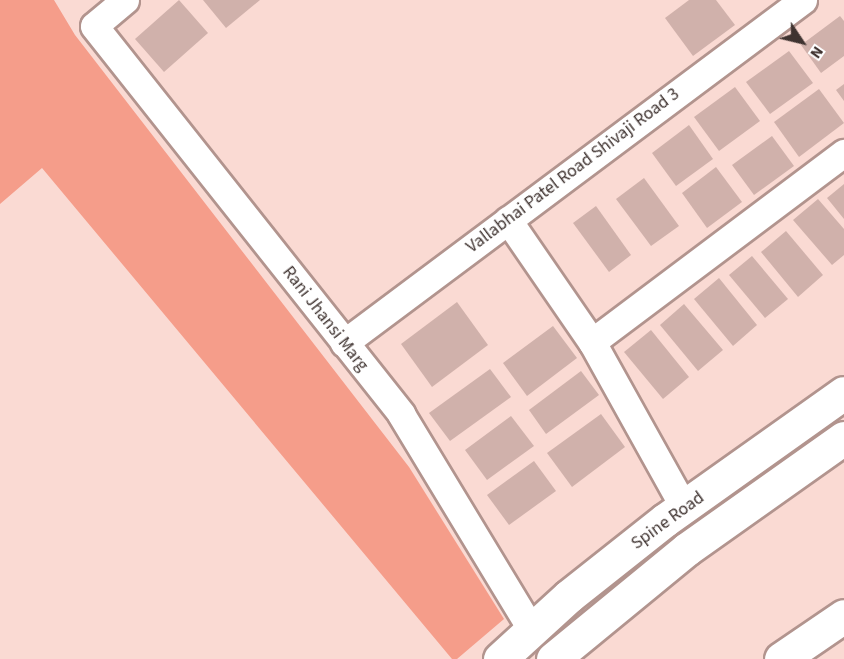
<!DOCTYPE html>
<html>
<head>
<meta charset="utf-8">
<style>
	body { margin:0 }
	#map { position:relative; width:844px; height:659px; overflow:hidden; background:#fadad3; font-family:"Source Sans 3",sans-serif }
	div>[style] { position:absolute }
	.green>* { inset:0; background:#f59d8a }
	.building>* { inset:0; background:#d0b1ab }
	.roads { filter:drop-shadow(2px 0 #b2948e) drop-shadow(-2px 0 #b2948e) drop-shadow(0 2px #b2948e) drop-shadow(0 -2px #b2948e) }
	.street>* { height:27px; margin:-13.5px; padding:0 13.5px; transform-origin:13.5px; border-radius:13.5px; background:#fff }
	.secondary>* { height:33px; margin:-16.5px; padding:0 16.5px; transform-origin:16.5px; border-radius:16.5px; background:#fff }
	.primary>* { height:33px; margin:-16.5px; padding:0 16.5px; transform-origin:16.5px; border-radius:16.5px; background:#fff }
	span { translate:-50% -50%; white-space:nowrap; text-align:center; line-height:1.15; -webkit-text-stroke:6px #fff; paint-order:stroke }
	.street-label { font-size:18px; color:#3f3330 }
	.north { position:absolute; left:772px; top:12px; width:60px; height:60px; -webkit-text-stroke:4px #fff; paint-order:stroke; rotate:125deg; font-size:16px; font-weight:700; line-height:24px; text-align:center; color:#3f3330 }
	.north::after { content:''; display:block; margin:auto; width:21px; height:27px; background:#3f3330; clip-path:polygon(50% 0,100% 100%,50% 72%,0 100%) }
</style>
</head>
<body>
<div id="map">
	<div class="green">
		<div style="clip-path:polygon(0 0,54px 0,75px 35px,409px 467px,504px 619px,457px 659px,452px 659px,42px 168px,0 204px)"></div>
	</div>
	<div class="building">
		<div style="clip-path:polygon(179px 0,208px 33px,164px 72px,135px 39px)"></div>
		<div style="clip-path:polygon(203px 0,260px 0,226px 28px)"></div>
		<div style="clip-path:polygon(689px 0,716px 0,735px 25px,693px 56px,665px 18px)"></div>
		<div style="clip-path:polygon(840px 16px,844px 21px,844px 56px,821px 73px,801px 45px)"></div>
		<div style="clip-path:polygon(789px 51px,813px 83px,770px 114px,746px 82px)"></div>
		<div style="clip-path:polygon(844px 84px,844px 101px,836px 90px)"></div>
		<div style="clip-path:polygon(735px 87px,760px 121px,719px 151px,694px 117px)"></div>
		<div style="clip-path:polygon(819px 89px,844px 123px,799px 157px,774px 122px)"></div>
		<div style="clip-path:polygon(689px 125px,713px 159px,676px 186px,652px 153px)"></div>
		<div style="clip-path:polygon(772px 136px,794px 166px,754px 195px,732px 165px)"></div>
		<div style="clip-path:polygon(716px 167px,742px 202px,707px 228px,682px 193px)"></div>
		<div style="clip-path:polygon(644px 178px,679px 226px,651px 246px,616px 199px)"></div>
		<div style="clip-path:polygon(844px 184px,844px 219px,827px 198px)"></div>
		<div style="clip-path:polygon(818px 199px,844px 229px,844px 255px,832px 265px,793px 220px)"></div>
		<div style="clip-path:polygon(596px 206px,631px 255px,609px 272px,573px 223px)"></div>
		<div style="clip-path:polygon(786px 231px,823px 275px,798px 297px,761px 252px)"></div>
		<div style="clip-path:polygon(752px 256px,788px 299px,765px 318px,729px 275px)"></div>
		<div style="clip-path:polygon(719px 278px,757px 325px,733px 346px,694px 299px)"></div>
		<div style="clip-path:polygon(457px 302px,488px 345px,432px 387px,401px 344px)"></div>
		<div style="clip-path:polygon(684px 304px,723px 350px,698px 371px,660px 325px)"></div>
		<div style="clip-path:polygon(553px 326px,577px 358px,527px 396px,503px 363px)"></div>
		<div style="clip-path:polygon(651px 330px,689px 377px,663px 399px,624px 352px)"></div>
		<div style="clip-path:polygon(490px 369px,511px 397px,450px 441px,429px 413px)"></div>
		<div style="clip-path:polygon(581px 371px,599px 395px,546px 434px,529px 410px)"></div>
		<div style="clip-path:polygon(601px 414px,625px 447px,572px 487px,547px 453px)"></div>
		<div style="clip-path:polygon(511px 416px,534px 446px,487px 480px,465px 450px)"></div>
		<div style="clip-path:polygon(534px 461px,556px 491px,509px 525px,487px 495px)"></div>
	</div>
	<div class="roads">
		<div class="street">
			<div style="left:125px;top:0;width:40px;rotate:140deg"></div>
			<div style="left:94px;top:26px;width:495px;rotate:51.6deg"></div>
			<div style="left:401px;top:414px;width:253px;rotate:58.8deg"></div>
			<div style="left:508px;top:220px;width:148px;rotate:55.5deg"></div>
			<div style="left:592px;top:342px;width:189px;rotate:60.9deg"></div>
			<div style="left:592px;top:342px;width:315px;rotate:-36.9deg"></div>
			<div style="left:344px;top:343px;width:573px;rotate:-36.77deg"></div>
		</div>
		<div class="secondary">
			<div style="left:500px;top:659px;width:93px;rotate:-42.4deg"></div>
			<div style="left:569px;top:596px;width:122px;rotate:-38.4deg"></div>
			<div style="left:665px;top:520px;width:219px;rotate:-35.4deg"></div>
		</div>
		<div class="primary">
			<div style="left:553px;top:659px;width:173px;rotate:-39.4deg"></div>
			<div style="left:687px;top:549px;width:192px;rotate:-35.3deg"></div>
			<div style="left:781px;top:659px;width:76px;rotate:-34.3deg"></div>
		</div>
	</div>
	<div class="street-label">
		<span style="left:573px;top:171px;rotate:-37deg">Vallabhai Patel Road Shivaji Road 3</span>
		<span style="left:325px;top:319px;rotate:52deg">Rani Jhansi Marg</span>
		<span style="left:668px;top:521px;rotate:-36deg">Spine Road</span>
	</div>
	<div class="north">N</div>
</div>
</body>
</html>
